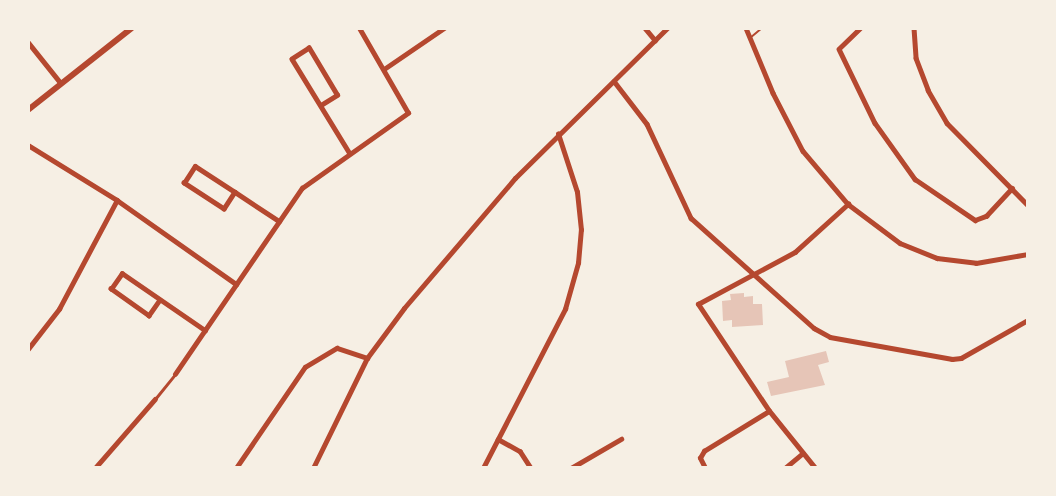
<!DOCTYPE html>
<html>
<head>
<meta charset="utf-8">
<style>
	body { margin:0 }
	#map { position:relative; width:1056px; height:496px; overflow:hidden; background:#f6efe4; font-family:"Public Sans",sans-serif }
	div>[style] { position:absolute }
	.building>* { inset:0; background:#e6c5b7 }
	.service>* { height:2px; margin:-1px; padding:0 1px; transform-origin:1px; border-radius:1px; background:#b5482f }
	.pedestrian>* { height:3px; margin:-1.5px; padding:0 1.5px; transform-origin:1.5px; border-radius:1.5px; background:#b5482f }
	.minor>* { height:4.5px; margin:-2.25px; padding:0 2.25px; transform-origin:2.25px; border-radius:2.25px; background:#b5482f }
	.tertiary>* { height:5px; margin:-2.5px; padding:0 2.5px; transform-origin:2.5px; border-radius:2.5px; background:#b5482f }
	.secondary>* { height:6px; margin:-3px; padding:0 3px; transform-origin:3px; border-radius:3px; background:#b5482f }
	span { translate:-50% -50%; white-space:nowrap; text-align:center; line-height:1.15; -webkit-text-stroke:6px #f6efe4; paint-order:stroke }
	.frame { position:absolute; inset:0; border:30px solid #f6efe4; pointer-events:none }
</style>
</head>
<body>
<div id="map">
	<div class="building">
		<div style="clip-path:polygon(744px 293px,744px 297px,753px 296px,753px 304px,762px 304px,763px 325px,732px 327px,732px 320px,723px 321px,722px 301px,731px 300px,730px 294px)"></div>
		<div style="clip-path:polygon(826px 351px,829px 362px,818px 365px,825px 385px,771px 396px,767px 382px,789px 377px,785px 361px)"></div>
	</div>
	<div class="service">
		<div style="left:750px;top:38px;width:16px;rotate:-40deg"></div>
	</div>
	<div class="pedestrian">
		<div style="left:155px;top:399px;width:32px;rotate:-51deg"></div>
	</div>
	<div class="minor">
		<div style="left:645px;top:28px;width:16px;rotate:50deg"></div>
		<div style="left:746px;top:28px;width:70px;rotate:67.4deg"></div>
		<div style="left:773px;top:93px;width:65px;rotate:62.7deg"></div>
		<div style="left:803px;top:151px;width:70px;rotate:49.7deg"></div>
		<div style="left:848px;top:204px;width:65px;rotate:36.9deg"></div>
		<div style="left:900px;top:243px;width:40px;rotate:22deg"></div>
		<div style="left:937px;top:258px;width:39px;rotate:7deg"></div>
		<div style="left:976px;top:263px;width:53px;rotate:-9.8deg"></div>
		<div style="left:861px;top:28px;width:30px;rotate:136deg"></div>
		<div style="left:839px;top:49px;width:82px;rotate:64.1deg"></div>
		<div style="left:875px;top:123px;width:69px;rotate:54.5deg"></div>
		<div style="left:915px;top:179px;width:73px;rotate:34.3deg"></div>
		<div style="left:975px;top:220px;width:12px;rotate:-20deg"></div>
		<div style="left:986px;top:216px;width:38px;rotate:-47deg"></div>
		<div style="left:914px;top:28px;width:30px;rotate:86deg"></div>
		<div style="left:916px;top:58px;width:34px;rotate:69deg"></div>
		<div style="left:928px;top:90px;width:38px;rotate:60deg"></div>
		<div style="left:947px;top:123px;width:115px;rotate:45.4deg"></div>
		<div style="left:28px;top:42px;width:51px;rotate:51.3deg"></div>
		<div style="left:384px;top:69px;width:73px;rotate:-34.3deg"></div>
		<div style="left:614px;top:81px;width:54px;rotate:52.5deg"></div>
		<div style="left:647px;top:124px;width:104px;rotate:64.9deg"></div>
		<div style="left:691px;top:218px;width:165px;rotate:41.8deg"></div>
		<div style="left:814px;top:328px;width:18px;rotate:29deg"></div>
		<div style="left:830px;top:337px;width:124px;rotate:10.2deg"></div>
		<div style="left:952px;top:359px;width:9px;rotate:-6deg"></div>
		<div style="left:961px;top:358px;width:77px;rotate:-29.6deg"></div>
		<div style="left:321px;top:105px;width:19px;rotate:-32deg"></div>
		<div style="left:337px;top:95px;width:55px;rotate:-120.8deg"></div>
		<div style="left:309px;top:48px;width:20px;rotate:147deg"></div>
		<div style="left:292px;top:59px;width:109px;rotate:58.5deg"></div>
		<div style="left:28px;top:145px;width:105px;rotate:31.7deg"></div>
		<div style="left:117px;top:200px;width:146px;rotate:35.2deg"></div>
		<div style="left:235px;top:192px;width:20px;rotate:123deg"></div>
		<div style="left:224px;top:209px;width:48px;rotate:-147deg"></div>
		<div style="left:184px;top:183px;width:20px;rotate:-57deg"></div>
		<div style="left:195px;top:166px;width:48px;rotate:33deg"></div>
		<div style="left:235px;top:192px;width:53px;rotate:33.4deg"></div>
		<div style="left:160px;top:300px;width:19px;rotate:125deg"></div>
		<div style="left:149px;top:316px;width:47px;rotate:-144.6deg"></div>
		<div style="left:111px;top:289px;width:19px;rotate:-55deg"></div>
		<div style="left:122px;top:273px;width:101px;rotate:34.5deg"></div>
		<div style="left:28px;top:349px;width:51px;rotate:-52.2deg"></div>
		<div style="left:59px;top:309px;width:123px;rotate:-62deg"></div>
		<div style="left:175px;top:374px;width:225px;rotate:-55.7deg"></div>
		<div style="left:302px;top:188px;width:130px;rotate:-35.3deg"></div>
		<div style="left:408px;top:113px;width:98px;rotate:-120deg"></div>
		<div style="left:498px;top:439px;width:25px;rotate:29deg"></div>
		<div style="left:520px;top:451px;width:20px;rotate:57deg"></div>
		<div style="left:95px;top:468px;width:91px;rotate:-49deg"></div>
		<div style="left:236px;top:468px;width:122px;rotate:-55.7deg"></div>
		<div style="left:305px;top:367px;width:37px;rotate:-31deg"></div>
		<div style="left:337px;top:348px;width:32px;rotate:18deg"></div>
		<div style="left:483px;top:468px;width:179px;rotate:-62.7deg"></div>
		<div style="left:565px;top:309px;width:48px;rotate:-74.2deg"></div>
		<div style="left:578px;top:263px;width:33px;rotate:-85deg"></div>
		<div style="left:581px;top:230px;width:38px;rotate:-96deg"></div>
		<div style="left:577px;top:192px;width:61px;rotate:-108.1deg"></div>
		<div style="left:571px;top:468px;width:58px;rotate:-30.1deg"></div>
		<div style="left:705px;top:468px;width:11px;rotate:-117deg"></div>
		<div style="left:700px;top:458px;width:8px;rotate:-60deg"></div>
		<div style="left:704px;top:451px;width:76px;rotate:-31.6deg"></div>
		<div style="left:785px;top:468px;width:23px;rotate:-40deg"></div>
		<div style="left:815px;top:468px;width:73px;rotate:-128.9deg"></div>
		<div style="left:769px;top:411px;width:128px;rotate:-123.6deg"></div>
		<div style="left:698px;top:304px;width:110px;rotate:-28.2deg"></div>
		<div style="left:795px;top:252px;width:72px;rotate:-42.2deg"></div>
	</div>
	<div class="tertiary">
		<div style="left:313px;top:468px;width:123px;rotate:-63.9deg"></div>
		<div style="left:367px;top:358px;width:62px;rotate:-53.5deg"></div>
		<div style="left:404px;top:308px;width:171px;rotate:-49.5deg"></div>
		<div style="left:515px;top:178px;width:214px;rotate:-44.6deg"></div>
	</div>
	<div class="secondary">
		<div style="left:28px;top:110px;width:132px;rotate:-38.3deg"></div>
	</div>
	<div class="frame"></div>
</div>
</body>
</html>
